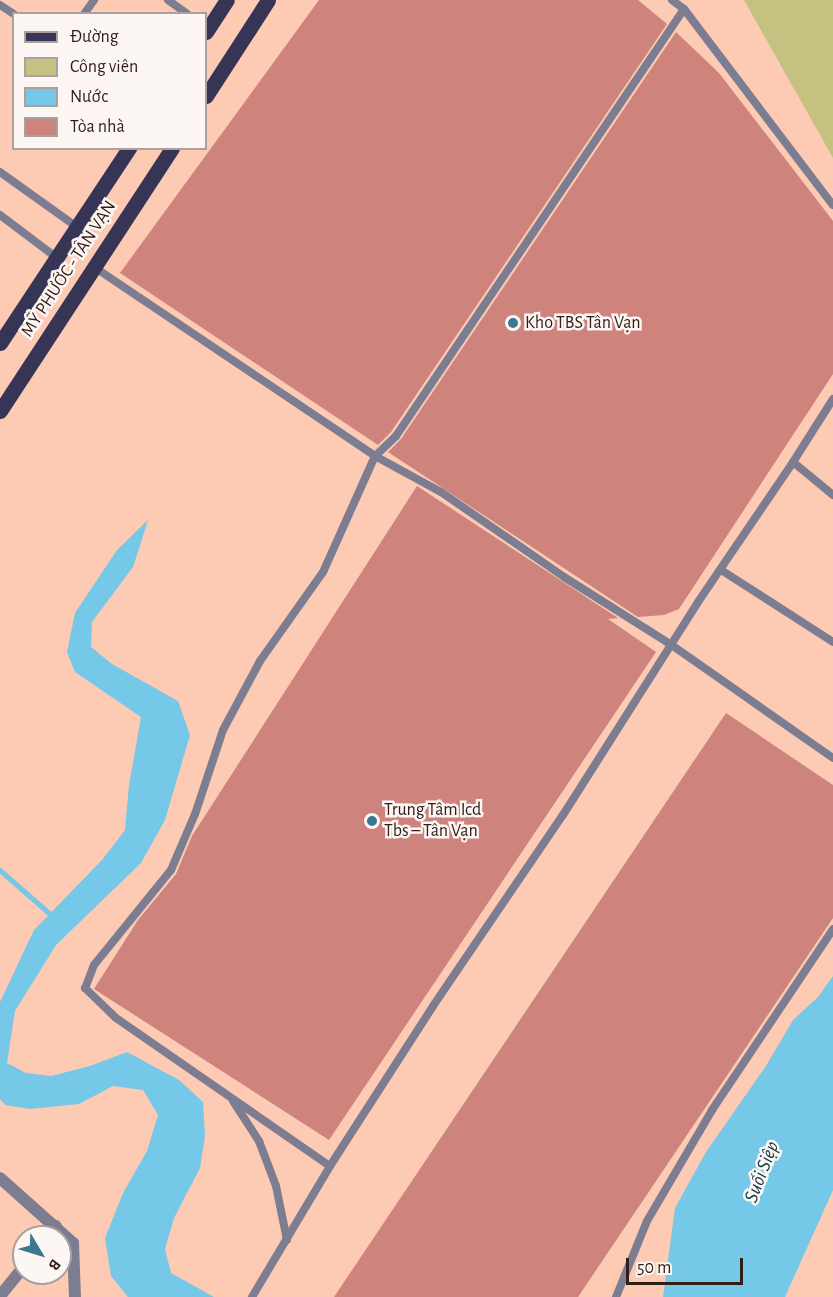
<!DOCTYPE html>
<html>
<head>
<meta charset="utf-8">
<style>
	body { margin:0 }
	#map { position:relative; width:833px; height:1297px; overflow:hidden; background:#fdcab3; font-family:"Alegreya Sans",sans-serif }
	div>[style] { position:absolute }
	.green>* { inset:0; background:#c4c181 }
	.water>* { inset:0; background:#75c8e8 }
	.stream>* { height:4.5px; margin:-2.25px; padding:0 2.25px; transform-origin:2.25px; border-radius:2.25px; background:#75c8e8 }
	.building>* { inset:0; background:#ce837d }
	.service>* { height:8px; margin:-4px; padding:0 4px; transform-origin:4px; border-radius:4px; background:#7d7d91 }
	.minor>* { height:12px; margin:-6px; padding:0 6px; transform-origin:6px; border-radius:6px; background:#7d7d91 }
	.primary>* { height:15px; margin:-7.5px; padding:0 7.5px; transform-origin:7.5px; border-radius:7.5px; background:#373556 }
	.dots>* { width:16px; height:16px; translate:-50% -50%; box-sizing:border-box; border:3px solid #fcf7f4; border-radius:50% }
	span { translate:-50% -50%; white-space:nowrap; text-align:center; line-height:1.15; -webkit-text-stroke:5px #fcf7f4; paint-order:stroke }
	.street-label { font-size:18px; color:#311e16 }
	.poi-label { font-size:18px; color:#311e16 }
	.left { translate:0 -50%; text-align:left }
	.water-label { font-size:20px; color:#0d3542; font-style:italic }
	.legend { position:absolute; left:12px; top:12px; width:195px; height:138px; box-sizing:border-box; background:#fcf7f4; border:2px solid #aba09b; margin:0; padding:8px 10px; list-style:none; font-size:18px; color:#311e16 }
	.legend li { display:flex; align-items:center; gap:12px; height:30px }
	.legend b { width:30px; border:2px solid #aba09b }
	.north { position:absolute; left:12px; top:1225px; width:60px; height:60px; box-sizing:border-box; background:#fcf7f4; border:2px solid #aba09b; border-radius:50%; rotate:128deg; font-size:16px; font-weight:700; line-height:24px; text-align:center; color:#311e16 }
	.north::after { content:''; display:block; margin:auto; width:21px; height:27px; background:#3c788f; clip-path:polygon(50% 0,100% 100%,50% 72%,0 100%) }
	.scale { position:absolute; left:626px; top:1258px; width:117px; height:27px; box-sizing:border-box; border:3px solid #311e16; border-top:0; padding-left:8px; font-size:18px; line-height:21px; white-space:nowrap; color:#311e16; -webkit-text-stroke:4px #fcf7f4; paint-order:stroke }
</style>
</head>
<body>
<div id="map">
	<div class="green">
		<div style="clip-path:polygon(744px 0,833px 0,833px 158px)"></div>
	</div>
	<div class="water">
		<div style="clip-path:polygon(148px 520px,133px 567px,92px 622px,91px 647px,112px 664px,178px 701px,190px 735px,165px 820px,141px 863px,56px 945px,15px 1011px,7px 1063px,26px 1073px,51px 1076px,90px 1066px,127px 1052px,179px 1080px,203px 1102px,205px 1136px,200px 1168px,174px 1218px,165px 1249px,171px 1273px,214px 1297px,128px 1297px,111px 1276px,105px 1238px,123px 1193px,147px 1151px,158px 1115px,143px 1090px,113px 1086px,79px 1104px,30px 1109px,5px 1105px,0 1099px,0 1002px,34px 930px,102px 860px,125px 830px,129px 785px,141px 717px,75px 672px,67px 652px,75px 613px,117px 550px)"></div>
		<div style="clip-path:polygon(833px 976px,833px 1190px,785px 1297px,663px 1297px,675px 1208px,706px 1152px,766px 1066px,793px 1020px,818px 997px)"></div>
	</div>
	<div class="stream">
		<div style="left:0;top:870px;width:73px;rotate:41.1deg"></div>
	</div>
	<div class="building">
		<div style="clip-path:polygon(319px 0,638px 0,667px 24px,391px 432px,378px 445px,120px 273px)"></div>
		<div style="clip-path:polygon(676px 32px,719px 73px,833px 221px,833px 374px,679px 609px,664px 615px,638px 617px,388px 452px,401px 439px)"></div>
		<div style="clip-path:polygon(417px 486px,618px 618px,608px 619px,656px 652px,329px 1140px,94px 989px,138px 920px,176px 874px,192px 836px)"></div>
		<div style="clip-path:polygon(726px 713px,833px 785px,833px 918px,578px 1297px,334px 1297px)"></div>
	</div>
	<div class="service">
		<div style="left:168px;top:0;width:24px;rotate:36deg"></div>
		<div style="left:672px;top:0;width:15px;rotate:37deg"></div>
		<div style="left:684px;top:9px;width:246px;rotate:52.8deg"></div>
		<div style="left:0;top:5px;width:17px;rotate:33deg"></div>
		<div style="left:684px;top:9px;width:515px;rotate:124deg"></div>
		<div style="left:396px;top:436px;width:29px;rotate:136deg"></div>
		<div style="left:375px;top:456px;width:75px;rotate:28.6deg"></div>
		<div style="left:441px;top:492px;width:150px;rotate:34.6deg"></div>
		<div style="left:564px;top:577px;width:129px;rotate:32.3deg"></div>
		<div style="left:673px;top:646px;width:195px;rotate:35deg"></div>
		<div style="left:84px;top:14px;width:17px;rotate:-54deg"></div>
		<div style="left:0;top:172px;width:95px;rotate:35.5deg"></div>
		<div style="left:0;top:215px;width:71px;rotate:37deg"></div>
		<div style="left:94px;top:267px;width:339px;rotate:33.9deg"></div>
		<div style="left:375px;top:456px;width:127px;rotate:114.1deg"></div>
		<div style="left:323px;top:572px;width:109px;rotate:125.3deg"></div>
		<div style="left:260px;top:661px;width:78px;rotate:118.2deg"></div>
		<div style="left:223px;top:730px;width:89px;rotate:108.4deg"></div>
		<div style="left:195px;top:814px;width:61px;rotate:113.2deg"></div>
		<div style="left:171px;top:870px;width:122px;rotate:129deg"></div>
		<div style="left:94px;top:965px;width:25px;rotate:111deg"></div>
		<div style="left:85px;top:988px;width:43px;rotate:44.1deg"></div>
		<div style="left:116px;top:1018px;width:260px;rotate:34.7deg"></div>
		<div style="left:833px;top:399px;width:75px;rotate:122.4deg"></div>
		<div style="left:793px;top:462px;width:52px;rotate:39.5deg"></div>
		<div style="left:721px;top:570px;width:133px;rotate:32.7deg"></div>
		<div style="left:233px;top:1101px;width:48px;rotate:57deg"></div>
		<div style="left:259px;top:1141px;width:48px;rotate:69.3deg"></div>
		<div style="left:276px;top:1186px;width:55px;rotate:78.5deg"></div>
		<div style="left:252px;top:1297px;width:152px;rotate:-59.2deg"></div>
		<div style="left:330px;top:1166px;width:190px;rotate:-57.2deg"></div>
		<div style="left:433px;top:1006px;width:231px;rotate:-55.8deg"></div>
		<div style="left:563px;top:815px;width:252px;rotate:-57.6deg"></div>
		<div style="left:698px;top:602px;width:169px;rotate:-55.8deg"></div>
		<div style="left:616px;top:1297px;width:82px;rotate:-67.8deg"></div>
		<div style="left:647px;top:1221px;width:129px;rotate:-59.6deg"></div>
		<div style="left:712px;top:1110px;width:218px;rotate:-56.2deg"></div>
	</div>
	<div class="minor">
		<div style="left:0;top:1178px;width:98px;rotate:41.7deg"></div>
		<div style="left:73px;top:1243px;width:54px;rotate:87.9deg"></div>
		<div style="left:47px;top:1237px;width:14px;rotate:-51deg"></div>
		<div style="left:0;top:1296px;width:38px;rotate:-51deg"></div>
	</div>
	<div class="primary">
		<div style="left:206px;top:32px;width:38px;rotate:-57deg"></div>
		<div style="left:206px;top:96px;width:114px;rotate:-57.1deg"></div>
		<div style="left:0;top:343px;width:234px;rotate:-56.5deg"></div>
		<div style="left:0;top:411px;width:314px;rotate:-56.8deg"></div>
	</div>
	<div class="dots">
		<div style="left:513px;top:323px;background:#3c788f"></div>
		<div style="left:372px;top:821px;background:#3c788f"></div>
	</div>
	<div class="street-label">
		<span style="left:69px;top:269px;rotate:-57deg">MỸ PHƯỚC - TÂN VẠN</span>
	</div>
	<div class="poi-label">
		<span class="left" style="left:525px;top:323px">Kho TBS Tân Vạn</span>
		<span class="left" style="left:384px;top:821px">Trung Tâm Icd<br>Tbs – Tân Vạn</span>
	</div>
	<div class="water-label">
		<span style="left:762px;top:1172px;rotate:-69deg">Suối Siệp</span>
	</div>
	<ul class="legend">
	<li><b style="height:8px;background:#373556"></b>Đường</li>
	<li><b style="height:16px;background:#c4c181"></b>Công viên</li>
	<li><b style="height:16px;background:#75c8e8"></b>Nước</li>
	<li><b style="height:16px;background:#ce837d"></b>Tòa nhà</li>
	</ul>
	<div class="north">B</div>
	<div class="scale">50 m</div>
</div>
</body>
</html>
